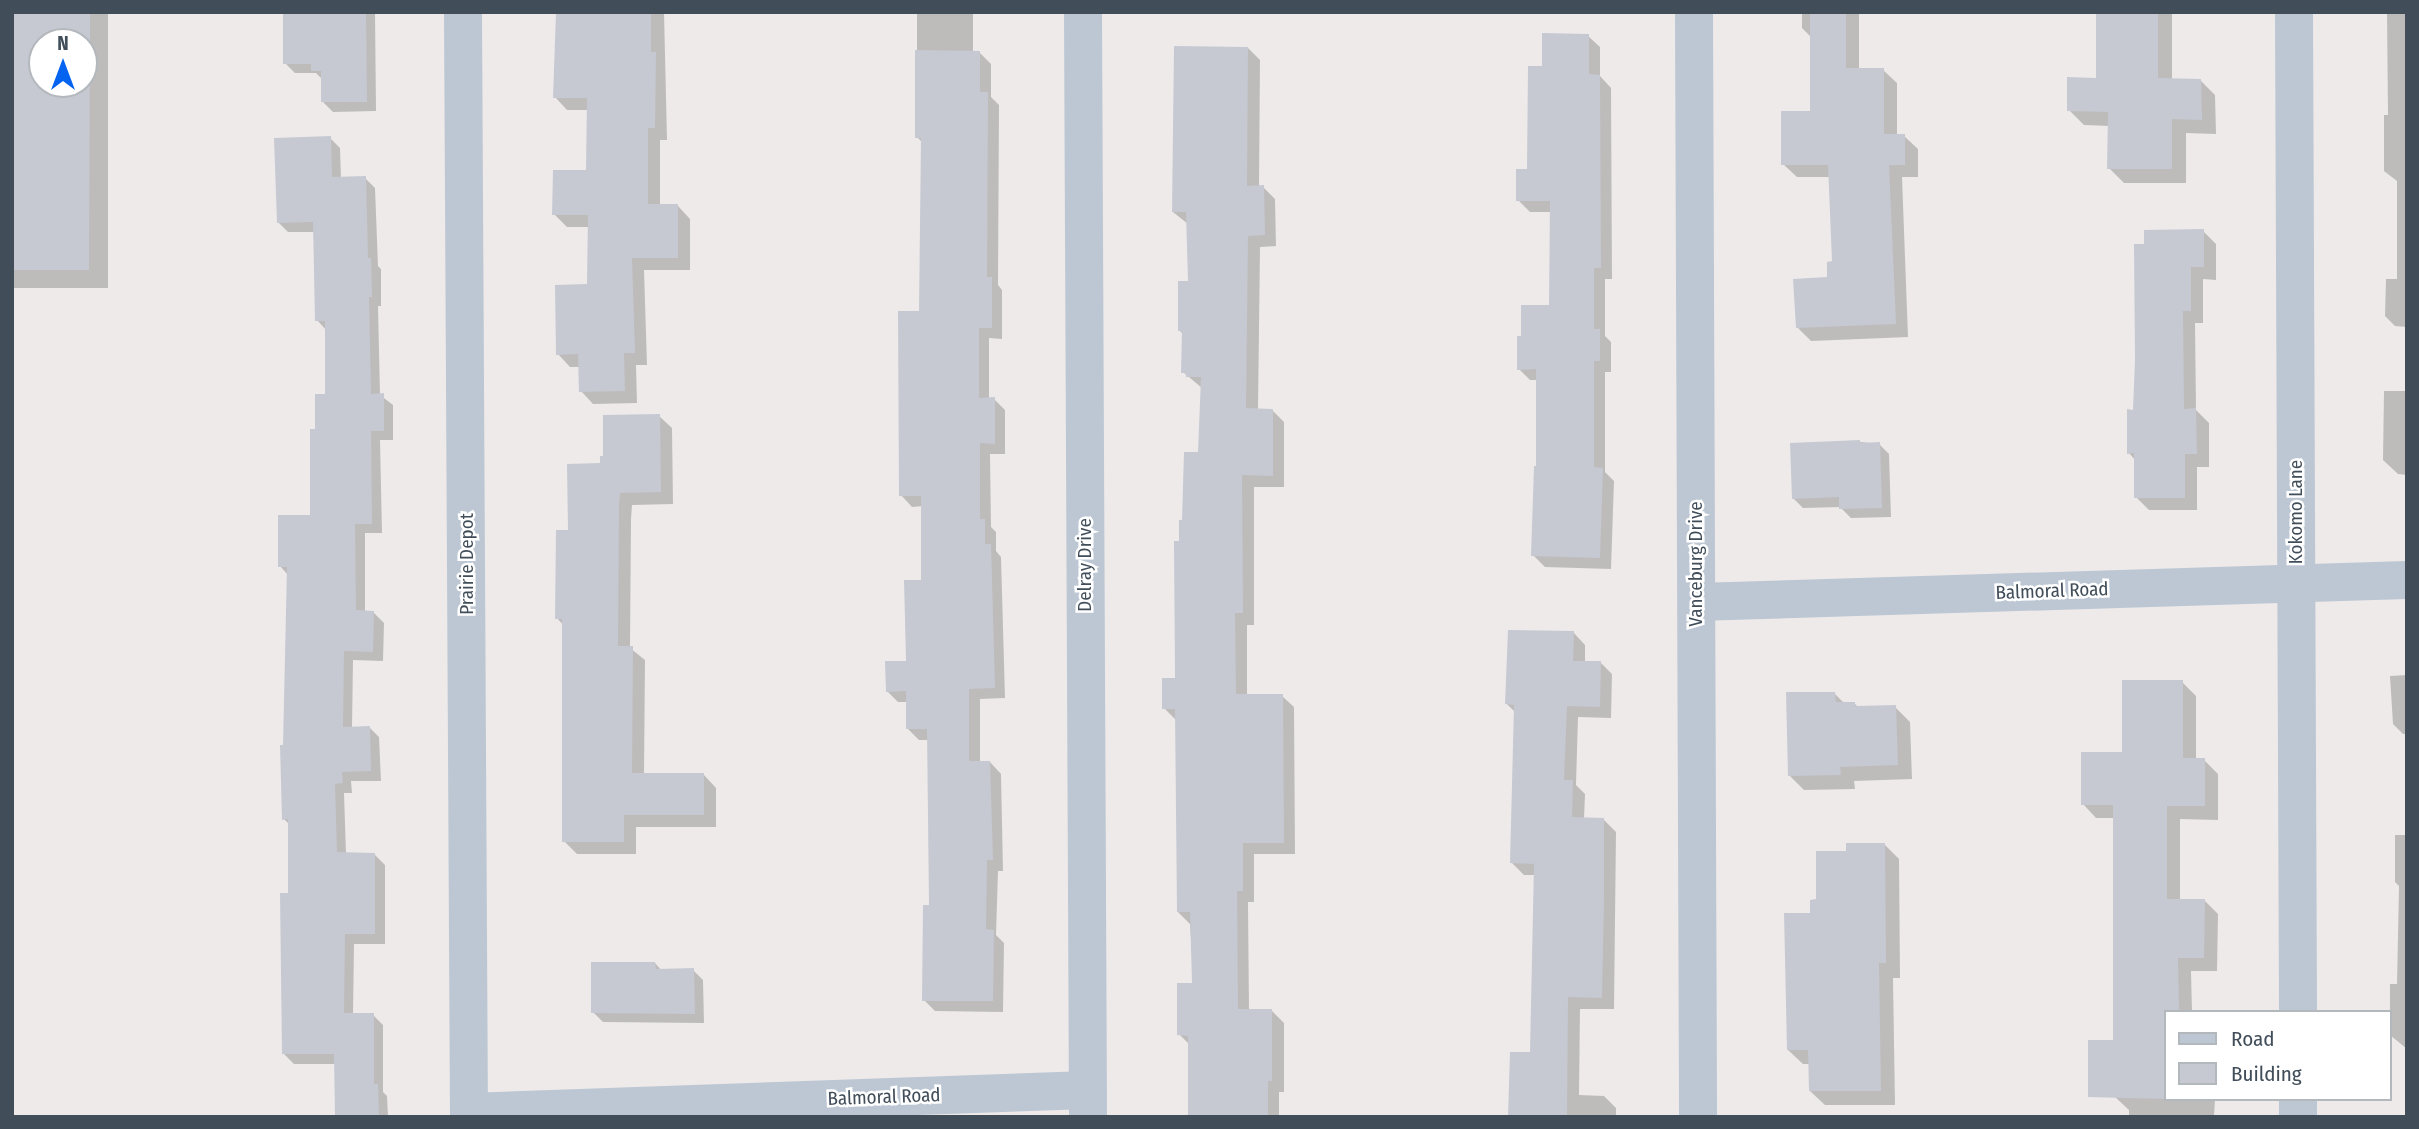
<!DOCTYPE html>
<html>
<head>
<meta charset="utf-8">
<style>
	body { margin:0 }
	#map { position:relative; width:2419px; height:1129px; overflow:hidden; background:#eeeaea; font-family:"Fira Sans Condensed",sans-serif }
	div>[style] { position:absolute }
	.shadow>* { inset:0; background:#0003 }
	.building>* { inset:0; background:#c6c9d2 }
	.minor>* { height:38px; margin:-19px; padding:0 19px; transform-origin:19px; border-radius:19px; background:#bcc7d3 }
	span { translate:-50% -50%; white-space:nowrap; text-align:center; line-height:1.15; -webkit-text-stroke:5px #fff; paint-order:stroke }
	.street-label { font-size:19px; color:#414e5a }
	.frame { position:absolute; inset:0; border:14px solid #414e5a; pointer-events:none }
	.legend { position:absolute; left:2164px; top:1010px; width:228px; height:91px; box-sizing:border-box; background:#fff; border:2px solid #b3b8bd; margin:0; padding:9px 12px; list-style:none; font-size:21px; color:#414e5a }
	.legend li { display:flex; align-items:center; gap:14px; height:35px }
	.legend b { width:35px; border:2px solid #b3b8bd }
	.north { position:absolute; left:28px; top:28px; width:70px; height:70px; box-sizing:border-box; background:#fff; border:2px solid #b3b8bd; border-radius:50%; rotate:0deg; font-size:19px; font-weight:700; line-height:28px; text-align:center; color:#414e5a }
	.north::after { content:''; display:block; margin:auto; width:24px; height:32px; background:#0464ef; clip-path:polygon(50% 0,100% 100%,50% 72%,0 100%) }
</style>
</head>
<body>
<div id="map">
	<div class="shadow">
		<div style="clip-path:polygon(evenodd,12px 12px,108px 12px,108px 288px,12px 288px,12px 12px,42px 42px,84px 42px,84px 84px,42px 84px,42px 42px)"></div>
		<div style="clip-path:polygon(286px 12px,375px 12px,376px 111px,333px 112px,323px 102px,323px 80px,316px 73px,295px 73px,285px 63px)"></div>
		<div style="clip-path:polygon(557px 12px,664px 12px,667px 140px,660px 140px,660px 206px,678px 206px,690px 219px,690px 270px,644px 270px,647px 365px,636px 365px,637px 403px,593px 404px,581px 391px,580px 367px,570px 367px,558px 354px,589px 286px,589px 227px,567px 227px,554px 214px,588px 172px,589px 110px,567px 110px,555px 97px)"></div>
		<div style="clip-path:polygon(917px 12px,973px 12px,973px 52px,979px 52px,991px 64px,991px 97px,999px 105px,998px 285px,1002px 290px,1002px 339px,989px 338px,989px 399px,994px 399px,1005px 410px,1005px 454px,990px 454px,991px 527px,996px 532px,996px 551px,1001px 557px,1005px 698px,980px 699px,980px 763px,990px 762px,1001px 774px,1003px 871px,998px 871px,996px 935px,1004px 943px,1003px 1012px,935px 1011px,924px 1000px,931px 907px,929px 740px,919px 740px,908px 729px,907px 702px,898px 702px,887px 691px,907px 663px,923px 582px,923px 506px,912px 507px,901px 495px,920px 313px,923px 143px,917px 137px)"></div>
		<div style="clip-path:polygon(1802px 12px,1859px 12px,1859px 70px,1883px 70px,1897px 83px,1897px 136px,1904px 136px,1918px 149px,1918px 177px,1902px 177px,1908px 337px,1811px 341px,1798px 328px,1828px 279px,1834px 262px,1831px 177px,1797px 177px,1783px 164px,1811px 113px,1811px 37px,1802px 28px)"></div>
		<div style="clip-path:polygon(2097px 12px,2172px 12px,2172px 80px,2200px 80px,2215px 95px,2216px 134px,2186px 133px,2186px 183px,2124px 183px,2109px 168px,2110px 126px,2084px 125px,2069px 110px,2097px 79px)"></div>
		<div style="clip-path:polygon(2387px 12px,2407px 12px,2407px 327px,2395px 326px,2385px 316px,2386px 279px,2397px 279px,2397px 181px,2384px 171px,2384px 115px,2388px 115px)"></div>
		<div style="clip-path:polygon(1588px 36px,1600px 47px,1600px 76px,1611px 88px,1612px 279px,1605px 279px,1605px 336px,1611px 342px,1611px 372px,1605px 372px,1605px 472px,1614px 481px,1611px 569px,1545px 567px,1533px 555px,1538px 468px,1538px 380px,1530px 380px,1519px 369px,1522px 337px,1551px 306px,1552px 212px,1530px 212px,1518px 200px,1529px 171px,1543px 68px)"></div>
		<div style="clip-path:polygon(1248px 48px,1260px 60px,1259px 187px,1263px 187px,1275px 199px,1276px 246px,1260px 247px,1258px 410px,1272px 410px,1284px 422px,1284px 487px,1254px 487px,1254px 625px,1247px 625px,1247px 696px,1282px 696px,1294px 707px,1295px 854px,1254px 854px,1254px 902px,1248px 902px,1249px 1011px,1272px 1011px,1284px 1023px,1284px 1092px,1279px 1092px,1279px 1117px,1180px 1117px,1190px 1114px,1190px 1045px,1179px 1034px,1194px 985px,1190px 924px,1178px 912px,1177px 721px,1164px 708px,1176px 679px,1180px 543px,1200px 453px,1202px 388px,1183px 372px,1184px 335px,1179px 330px,1190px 283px,1188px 224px,1173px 212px)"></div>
		<div style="clip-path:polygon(330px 138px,340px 148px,341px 179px,365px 178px,375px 188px,378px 266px,381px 269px,381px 306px,378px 306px,380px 395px,393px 405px,393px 440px,380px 440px,382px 533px,365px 533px,365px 612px,374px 613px,384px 623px,383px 661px,353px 660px,352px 728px,369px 727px,379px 737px,381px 781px,351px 781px,352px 793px,344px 793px,346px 854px,375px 855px,385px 865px,385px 944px,354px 944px,353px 1014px,373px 1015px,383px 1025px,383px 1092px,387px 1096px,388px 1117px,337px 1117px,336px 1064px,294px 1064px,284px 1054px,290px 895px,290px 825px,284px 819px,288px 575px,280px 566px,312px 517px,317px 430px,327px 396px,327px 331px,317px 320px,315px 232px,288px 232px,278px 222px)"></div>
		<div style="clip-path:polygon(2203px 231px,2216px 244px,2216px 280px,2203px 279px,2203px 323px,2195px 323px,2196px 410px,2209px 423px,2209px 467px,2197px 467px,2197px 510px,2149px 510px,2136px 497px,2135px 460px,2129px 453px,2135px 412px,2146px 245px)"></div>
		<div style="clip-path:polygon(2384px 391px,2407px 391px,2407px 475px,2398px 474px,2383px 460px)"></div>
		<div style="clip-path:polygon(659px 416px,672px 428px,673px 504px,632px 505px,631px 519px,630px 648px,645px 660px,644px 775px,704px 775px,716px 788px,716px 827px,636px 827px,636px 854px,577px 854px,564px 841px,564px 626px,557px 618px,569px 532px,602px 465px)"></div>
		<div style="clip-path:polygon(1860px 442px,1879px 444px,1889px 454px,1891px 517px,1851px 518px,1840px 507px,1803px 508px,1793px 498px)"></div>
		<div style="clip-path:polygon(1573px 632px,1585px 645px,1585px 662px,1600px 662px,1612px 674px,1611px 718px,1578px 717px,1576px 785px,1585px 794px,1584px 819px,1604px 820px,1616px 832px,1614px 1009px,1580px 1009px,1579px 1095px,1604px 1096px,1616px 1108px,1616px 1117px,1510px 1117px,1531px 1054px,1535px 875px,1524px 875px,1512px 863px,1516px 713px,1507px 704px)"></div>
		<div style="clip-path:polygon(2407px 675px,2407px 734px,2403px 734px,2393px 724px,2390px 676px)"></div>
		<div style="clip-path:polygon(2182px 682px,2196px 696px,2196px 760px,2204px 760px,2218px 774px,2218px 820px,2180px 819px,2180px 900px,2204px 900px,2218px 914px,2217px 971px,2191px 971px,2192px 1012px,2165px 1012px,2165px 1099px,2215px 1099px,2214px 1117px,2129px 1117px,2129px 1110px,2115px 1097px,2115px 818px,2096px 818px,2083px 804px)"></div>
		<div style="clip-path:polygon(1834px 693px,1845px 704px,1854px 703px,1858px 707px,1895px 707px,1910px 722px,1912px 779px,1854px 781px,1855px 789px,1804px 790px,1789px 775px)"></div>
		<div style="clip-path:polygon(2395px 835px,2407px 835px,2407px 1049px,2390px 1035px,2390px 984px,2397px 984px,2399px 886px,2395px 882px)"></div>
		<div style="clip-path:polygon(1885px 845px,1899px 859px,1900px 978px,1893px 978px,1895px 1105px,1825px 1105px,1810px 1091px,1810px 1064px,1803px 1064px,1788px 1050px,1811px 915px,1848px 853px)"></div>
		<div style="clip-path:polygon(655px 963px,662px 971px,693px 970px,703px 980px,704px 1023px,603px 1022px,593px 1012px)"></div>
	</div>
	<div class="building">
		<div style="clip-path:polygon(evenodd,12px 12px,90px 12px,89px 270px,12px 270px,12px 12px,42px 42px,84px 42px,84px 84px,42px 84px,42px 42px)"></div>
		<div style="clip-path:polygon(283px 12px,366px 12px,367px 102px,321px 102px,321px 71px,311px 71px,311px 64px,283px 64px)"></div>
		<div style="clip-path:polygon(556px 12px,651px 12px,651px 52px,656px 52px,655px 128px,648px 128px,648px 204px,678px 204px,678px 258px,632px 258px,635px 353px,624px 353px,625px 391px,579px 392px,578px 354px,556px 355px,555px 285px,587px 284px,588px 215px,552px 215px,553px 170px,586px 170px,587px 98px,553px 98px)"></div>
		<div style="clip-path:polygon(1810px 12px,1846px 12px,1846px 68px,1884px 68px,1884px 134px,1905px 134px,1905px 165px,1889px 165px,1896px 324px,1796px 328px,1793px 279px,1827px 277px,1827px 262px,1832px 261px,1828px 165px,1781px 165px,1781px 111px,1810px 111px)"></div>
		<div style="clip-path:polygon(2096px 12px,2158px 12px,2158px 78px,2201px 79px,2202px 120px,2172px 119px,2172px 169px,2107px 169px,2108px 112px,2067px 111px,2067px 77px,2096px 78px)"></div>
		<div style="clip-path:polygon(1542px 33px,1589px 34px,1589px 74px,1600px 75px,1601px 268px,1594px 268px,1594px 329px,1600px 329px,1600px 361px,1594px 361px,1594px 467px,1603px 468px,1600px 558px,1531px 556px,1534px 466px,1536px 466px,1536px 369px,1517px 370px,1517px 336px,1521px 336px,1521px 305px,1549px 305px,1550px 201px,1516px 201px,1516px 169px,1527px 169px,1528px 66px,1542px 66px)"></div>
		<div style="clip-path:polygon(1174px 46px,1248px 47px,1247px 186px,1264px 185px,1265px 235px,1248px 236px,1246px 408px,1273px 409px,1273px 476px,1242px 475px,1243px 613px,1235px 613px,1236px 694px,1283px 694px,1284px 843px,1243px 843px,1243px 891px,1237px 891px,1238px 1009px,1272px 1009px,1272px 1081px,1268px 1081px,1268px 1117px,1188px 1117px,1188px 1036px,1177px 1035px,1177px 983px,1192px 983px,1190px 912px,1177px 912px,1175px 709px,1162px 709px,1162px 678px,1175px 678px,1174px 541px,1179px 541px,1179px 520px,1182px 520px,1184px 452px,1198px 452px,1201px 377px,1186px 377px,1186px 373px,1181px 373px,1182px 331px,1178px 331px,1178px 281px,1188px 281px,1186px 212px,1172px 212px)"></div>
		<div style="clip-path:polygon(915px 50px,980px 51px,980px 92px,988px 92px,987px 277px,992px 277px,992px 328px,979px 328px,979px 398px,995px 397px,995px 444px,980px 443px,980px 519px,985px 519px,985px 544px,991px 544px,995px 688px,969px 689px,969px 761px,990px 761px,993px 860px,987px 860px,986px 929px,994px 930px,993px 1001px,922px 1001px,923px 905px,929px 905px,927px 729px,906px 729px,906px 691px,886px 692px,885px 661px,906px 661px,904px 580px,921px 580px,921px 496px,899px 496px,898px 311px,919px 311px,921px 138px,915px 138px)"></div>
		<div style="clip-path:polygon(331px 136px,332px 177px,366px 176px,368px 258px,371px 258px,372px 297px,369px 297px,371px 394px,384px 393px,384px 431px,371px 431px,372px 524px,355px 524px,356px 610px,374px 611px,373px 652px,344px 651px,343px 727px,370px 726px,371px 771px,342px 772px,343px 783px,335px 784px,337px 852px,375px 853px,375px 934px,345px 934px,344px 1013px,374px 1013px,374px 1084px,378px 1084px,379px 1117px,335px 1117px,334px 1054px,282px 1054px,280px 893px,288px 893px,288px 819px,282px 820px,280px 745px,283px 745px,287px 567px,278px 567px,278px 515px,310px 515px,310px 429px,315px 429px,315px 394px,325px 394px,325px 321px,315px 321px,313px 222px,277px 223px,274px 138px)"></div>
		<div style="clip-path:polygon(2204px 229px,2204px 267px,2191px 267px,2191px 311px,2183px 311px,2184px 409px,2196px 408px,2197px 454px,2185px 454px,2185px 498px,2134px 498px,2134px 453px,2127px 454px,2127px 409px,2133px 410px,2135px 360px,2134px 244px,2144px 244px,2144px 230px)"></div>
		<div style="clip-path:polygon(660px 414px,661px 492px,620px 493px,619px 505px,618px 646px,633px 646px,632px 773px,704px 773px,704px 815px,624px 815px,624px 842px,562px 842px,562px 619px,555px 619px,556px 530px,568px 530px,567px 464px,600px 463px,600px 456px,603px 456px,603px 415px)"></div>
		<div style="clip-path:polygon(1860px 440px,1860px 443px,1880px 442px,1882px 508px,1839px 509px,1839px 497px,1792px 499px,1790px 443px)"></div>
		<div style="clip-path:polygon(1508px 630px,1574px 631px,1573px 661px,1601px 661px,1600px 707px,1567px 706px,1564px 780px,1573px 780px,1572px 817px,1604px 818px,1604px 899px,1602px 998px,1568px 997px,1567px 1117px,1508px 1117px,1510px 1052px,1530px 1052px,1534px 864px,1510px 863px,1514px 705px,1505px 704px)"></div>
		<div style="clip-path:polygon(2122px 680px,2183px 680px,2183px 758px,2205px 758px,2205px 806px,2167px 806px,2167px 899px,2205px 899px,2204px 958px,2178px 958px,2179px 1012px,2165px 1012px,2165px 1099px,2088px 1097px,2088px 1040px,2113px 1040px,2113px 805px,2081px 805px,2081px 752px,2122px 752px)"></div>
		<div style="clip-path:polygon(1786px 692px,1835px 692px,1836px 702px,1855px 702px,1855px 706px,1896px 705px,1898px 765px,1840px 767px,1841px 775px,1788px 776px)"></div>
		<div style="clip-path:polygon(1846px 843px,1885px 843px,1886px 963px,1879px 963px,1881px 1091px,1809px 1091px,1808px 1050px,1787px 1050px,1784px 913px,1810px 913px,1810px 900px,1816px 899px,1816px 851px,1846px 851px)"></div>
		<div style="clip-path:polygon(591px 962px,655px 962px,656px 969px,694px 968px,695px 1014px,591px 1013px)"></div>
	</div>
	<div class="minor">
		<div style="left:463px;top:12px;width:1105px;rotate:89.69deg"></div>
		<div style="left:1083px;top:12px;width:1105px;rotate:89.74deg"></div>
		<div style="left:1694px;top:12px;width:1105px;rotate:89.79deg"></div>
		<div style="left:2294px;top:12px;width:1000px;rotate:89.77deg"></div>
		<div style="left:1697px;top:602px;width:710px;rotate:-1.77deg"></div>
		<div style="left:2298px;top:1099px;width:18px;rotate:90deg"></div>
		<div style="left:469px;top:1112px;width:619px;rotate:-2.04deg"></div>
	</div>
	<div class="street-label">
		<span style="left:2296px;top:512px;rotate:-90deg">Kokomo Lane</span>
		<span style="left:467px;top:564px;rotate:-90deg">Prairie Depot</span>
		<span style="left:1696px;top:564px;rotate:-90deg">Vanceburg Drive</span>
		<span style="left:1085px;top:565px;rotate:-90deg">Delray Drive</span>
		<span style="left:2052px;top:591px;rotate:-2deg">Balmoral Road</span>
		<span style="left:884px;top:1097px;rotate:-2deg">Balmoral Road</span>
	</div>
	<div class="frame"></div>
	<ul class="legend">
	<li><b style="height:9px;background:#bcc7d3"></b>Road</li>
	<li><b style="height:19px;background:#c6c9d2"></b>Building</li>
	</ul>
	<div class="north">N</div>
</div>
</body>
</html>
